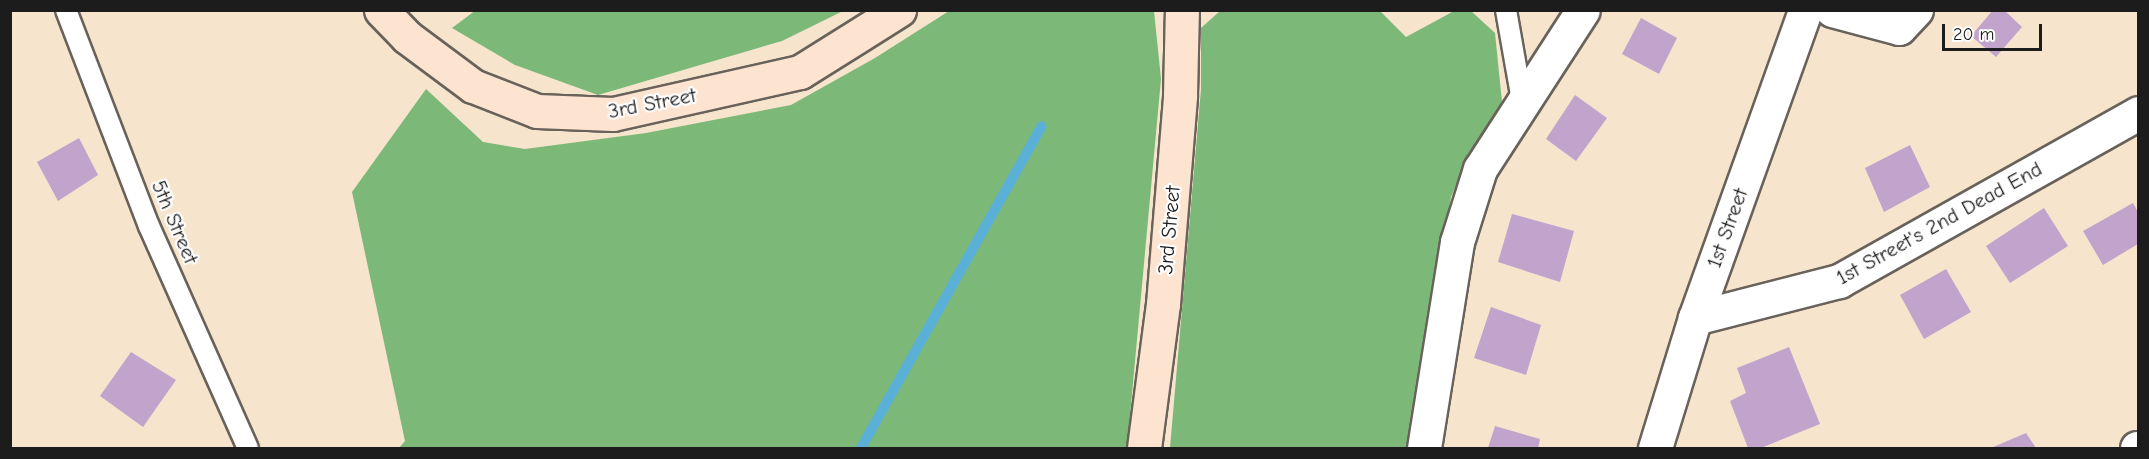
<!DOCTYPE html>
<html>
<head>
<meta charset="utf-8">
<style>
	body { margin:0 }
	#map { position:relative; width:2149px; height:459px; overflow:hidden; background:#f6e4cd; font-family:"Comic Neue",sans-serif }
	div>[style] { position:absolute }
	.forest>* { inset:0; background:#7cb878 }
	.stream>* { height:10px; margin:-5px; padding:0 5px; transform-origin:5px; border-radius:5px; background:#5bb0d7 }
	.building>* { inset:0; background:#c2a3cc }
	.roads { filter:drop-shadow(2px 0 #68625a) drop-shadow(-2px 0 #68625a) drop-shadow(0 2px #68625a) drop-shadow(0 -2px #68625a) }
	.lane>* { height:20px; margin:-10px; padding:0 10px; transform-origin:10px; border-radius:10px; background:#fff }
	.street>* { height:33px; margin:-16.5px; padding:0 16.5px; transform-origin:16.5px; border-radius:16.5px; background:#fff }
	.secondary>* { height:33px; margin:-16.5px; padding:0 16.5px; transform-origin:16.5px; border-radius:16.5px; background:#fde4d1 }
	span { translate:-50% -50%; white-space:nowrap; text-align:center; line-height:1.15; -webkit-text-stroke:4.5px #fff; paint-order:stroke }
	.street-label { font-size:21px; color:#1c1c1c }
	.frame { position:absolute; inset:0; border:12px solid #1c1c1c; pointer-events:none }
	.scale { position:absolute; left:1942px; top:24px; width:100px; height:27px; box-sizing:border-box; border:3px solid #1c1c1c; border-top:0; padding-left:8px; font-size:18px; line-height:21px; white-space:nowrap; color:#1c1c1c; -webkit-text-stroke:4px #fff; paint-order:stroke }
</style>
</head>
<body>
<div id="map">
	<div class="forest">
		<div style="clip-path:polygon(476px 10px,843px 10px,843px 11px,782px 41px,598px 95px,515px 65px,452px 28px)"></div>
		<div style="clip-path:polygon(1379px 10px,1406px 37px,1454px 11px,1471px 11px,1495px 33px,1502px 102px,1466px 161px,1451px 197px,1408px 448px,1170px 448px,1201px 89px,1201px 28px,1220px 11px)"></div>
		<div style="clip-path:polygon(1154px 11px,1161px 79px,1127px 448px,399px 448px,405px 441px,352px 192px,426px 89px,483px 142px,525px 149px,646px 133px,791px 105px,875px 58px,949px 11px)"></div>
	</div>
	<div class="stream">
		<div style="left:861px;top:448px;width:369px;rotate:-60.7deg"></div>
	</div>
	<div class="building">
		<div style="clip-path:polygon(1993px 10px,2004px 10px,2022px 27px,1996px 57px,1971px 36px)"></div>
		<div style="clip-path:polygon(1641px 18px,1677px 38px,1659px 74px,1622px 54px)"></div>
		<div style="clip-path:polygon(1575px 95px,1607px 118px,1576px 161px,1546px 139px)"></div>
		<div style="clip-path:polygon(79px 138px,98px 175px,58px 201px,37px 162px)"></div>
		<div style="clip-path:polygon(1910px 145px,1930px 187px,1884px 212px,1865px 168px)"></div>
		<div style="clip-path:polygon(2133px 203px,2138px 212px,2138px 244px,2103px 265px,2083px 231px)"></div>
		<div style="clip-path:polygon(2044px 208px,2068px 246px,2010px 283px,1986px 246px)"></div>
		<div style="clip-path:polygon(1512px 214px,1574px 231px,1560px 282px,1498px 262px)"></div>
		<div style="clip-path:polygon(1946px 269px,1971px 312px,1924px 339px,1900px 295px)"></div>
		<div style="clip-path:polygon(1491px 307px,1541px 325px,1526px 375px,1474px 358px)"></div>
		<div style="clip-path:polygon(1789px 347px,1820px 424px,1761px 448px,1748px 448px,1730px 401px,1746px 393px,1737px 368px)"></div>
		<div style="clip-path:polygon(131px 352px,176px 380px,143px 427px,100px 396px)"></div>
		<div style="clip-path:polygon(1495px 426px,1540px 439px,1538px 448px,1488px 448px)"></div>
		<div style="clip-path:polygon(2026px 433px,2036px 448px,1991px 448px)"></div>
	</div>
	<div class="roads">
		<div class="lane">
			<div style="left:66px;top:10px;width:231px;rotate:69deg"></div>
			<div style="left:149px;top:226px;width:243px;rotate:66deg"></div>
			<div style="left:1506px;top:10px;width:97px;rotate:80deg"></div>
		</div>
		<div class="street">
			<div style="left:1832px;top:10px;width:69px;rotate:15deg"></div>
			<div style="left:1899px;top:28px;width:25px;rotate:-47deg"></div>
			<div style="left:1695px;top:318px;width:149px;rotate:-14.4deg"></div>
			<div style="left:1839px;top:281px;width:343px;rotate:-29.3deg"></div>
			<div style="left:1424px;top:448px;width:209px;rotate:-80.9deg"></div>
			<div style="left:1457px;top:242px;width:77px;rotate:-72.5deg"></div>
			<div style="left:1480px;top:169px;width:189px;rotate:-57.1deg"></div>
			<div style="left:1655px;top:448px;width:136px;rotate:-72.9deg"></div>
			<div style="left:1695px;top:318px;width:327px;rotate:-70.3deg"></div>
			<div style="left:2137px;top:448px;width:1px"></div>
		</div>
		<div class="secondary">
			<div style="left:381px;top:10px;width:37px;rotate:46deg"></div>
			<div style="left:407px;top:37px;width:82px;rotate:36.6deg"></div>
			<div style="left:473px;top:86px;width:69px;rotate:21.3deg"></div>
			<div style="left:537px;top:111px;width:76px;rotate:2.3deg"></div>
			<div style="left:613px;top:114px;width:192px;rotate:-12.7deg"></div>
			<div style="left:800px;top:72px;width:117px;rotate:-32.1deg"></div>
			<div style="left:1144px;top:448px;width:145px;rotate:-82.5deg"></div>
			<div style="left:1163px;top:304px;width:210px;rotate:-85.3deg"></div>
			<div style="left:1180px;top:95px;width:85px;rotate:-88.7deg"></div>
		</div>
	</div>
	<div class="street-label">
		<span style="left:652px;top:103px;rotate:-11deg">3rd Street</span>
		<span style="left:175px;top:222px;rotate:67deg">5th Street</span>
		<span style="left:1939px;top:223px;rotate:-29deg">1st Street's 2nd Dead End</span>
		<span style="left:1727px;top:228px;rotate:-70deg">1st Street</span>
		<span style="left:1169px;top:230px;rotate:-85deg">3rd Street</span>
	</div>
	<div class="frame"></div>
	<div class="scale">20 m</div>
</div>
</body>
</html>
